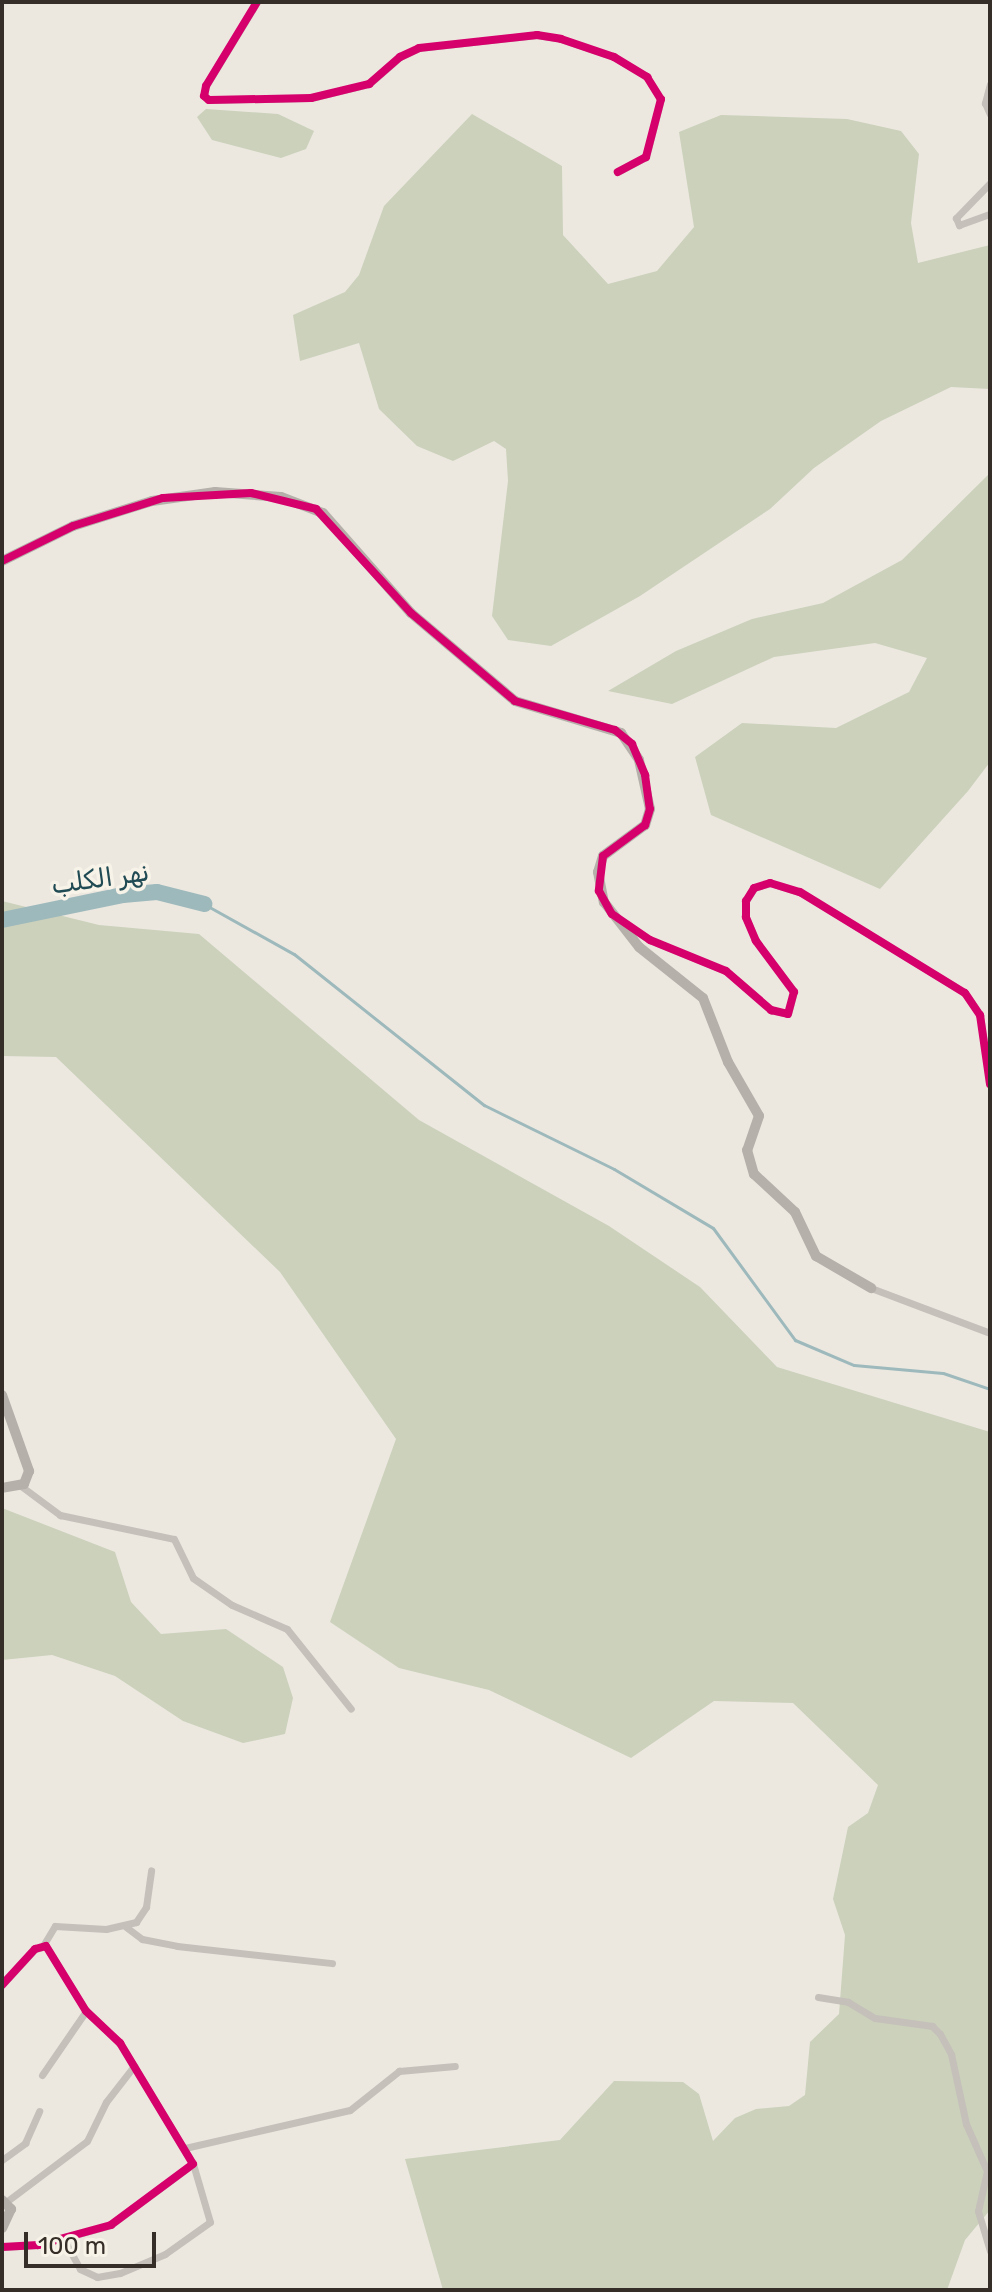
<!DOCTYPE html>
<html>
<head>
<meta charset="utf-8">
<style>
	body { margin:0 }
	#map { position:relative; width:992px; height:2292px; overflow:hidden; background:#ece8e0; font-family:Rubik,Vazirmatn,sans-serif }
	div>[style] { position:absolute }
	.green>* { inset:0; background:#cbd1bb }
	.stream>* { height:3px; margin:-1.5px; padding:0 1.5px; transform-origin:1.5px; border-radius:1.5px; background:#9eb9bc }
	.river>* { height:16px; margin:-8px; padding:0 8px; transform-origin:8px; border-radius:8px; background:#9eb9bc }
	.street>* { height:7px; margin:-3.5px; padding:0 3.5px; transform-origin:3.5px; border-radius:3.5px; background:#c5c0ba }
	.secondary>* { height:10px; margin:-5px; padding:0 5px; transform-origin:5px; border-radius:5px; background:#b6b0aa }
	.cycleway>* { height:8px; margin:-4px; padding:0 4px; transform-origin:4px; border-radius:4px; background:#d6006c }
	span { translate:-50% -50%; white-space:nowrap; text-align:center; line-height:1.15; -webkit-text-stroke:7px #f8f3e8; paint-order:stroke }
	.water-label { font-size:26px; color:#204b54; font-style:italic }
	.frame { position:absolute; inset:0; border:4px solid #352e28; pointer-events:none }
	.scale { position:absolute; left:24px; top:2232px; width:132px; height:36px; box-sizing:border-box; border:4px solid #352e28; border-top:0; padding-left:10px; font-size:24px; line-height:28px; white-space:nowrap; color:#352e28; -webkit-text-stroke:6px #f8f3e8; paint-order:stroke }
</style>
</head>
<body>
<div id="map">
	<div class="green">
		<div style="clip-path:polygon(206px 109px,278px 114px,314px 131px,306px 149px,281px 158px,212px 140px,197px 117px)"></div>
		<div style="clip-path:polygon(472px 114px,562px 166px,563px 235px,608px 284px,657px 271px,694px 227px,679px 132px,721px 115px,847px 119px,901px 131px,919px 154px,911px 223px,918px 263px,990px 245px,990px 389px,951px 387px,881px 421px,814px 468px,770px 509px,640px 596px,551px 646px,508px 640px,492px 616px,508px 481px,506px 449px,494px 441px,453px 461px,417px 446px,379px 409px,359px 343px,300px 361px,293px 315px,345px 292px,359px 275px,384px 206px)"></div>
		<div style="clip-path:polygon(990px 473px,990px 762px,968px 791px,880px 889px,711px 815px,695px 757px,742px 723px,836px 728px,909px 692px,927px 658px,875px 643px,774px 657px,672px 704px,608px 691px,676px 651px,752px 619px,823px 603px,902px 560px)"></div>
		<div style="clip-path:polygon(2px 901px,99px 925px,199px 934px,419px 1120px,609px 1226px,700px 1287px,777px 1367px,990px 1432px,990px 2210px,965px 2240px,947px 2290px,443px 2290px,405px 2159px,560px 2140px,614px 2081px,683px 2082px,699px 2094px,713px 2141px,735px 2118px,756px 2109px,789px 2106px,805px 2095px,810px 2042px,839px 2014px,845px 1935px,833px 1899px,848px 1827px,868px 1813px,878px 1785px,793px 1703px,714px 1701px,631px 1758px,489px 1690px,399px 1668px,330px 1622px,396px 1439px,280px 1272px,56px 1057px,2px 1056px)"></div>
		<div style="clip-path:polygon(2px 1508px,115px 1552px,131px 1602px,161px 1634px,226px 1629px,283px 1667px,293px 1698px,285px 1734px,243px 1743px,183px 1721px,115px 1676px,52px 1655px,2px 1660px)"></div>
	</div>
	<div class="stream">
		<div style="left:204px;top:904px;width:103px;rotate:29.1deg"></div>
		<div style="left:294px;top:954px;width:243px;rotate:38.5deg"></div>
		<div style="left:484px;top:1105px;width:145px;rotate:26.2deg"></div>
		<div style="left:614px;top:1169px;width:115px;rotate:30.8deg"></div>
		<div style="left:713px;top:1228px;width:139px;rotate:53.8deg"></div>
		<div style="left:795px;top:1340px;width:64px;rotate:23deg"></div>
		<div style="left:854px;top:1365px;width:89px;rotate:5.1deg"></div>
		<div style="left:943px;top:1373px;width:50px;rotate:18.8deg"></div>
	</div>
	<div class="river">
		<div style="left:2px;top:920px;width:124px;rotate:-11.7deg"></div>
		<div style="left:123px;top:895px;width:34px;rotate:-5deg"></div>
		<div style="left:157px;top:892px;width:49px;rotate:14.3deg"></div>
	</div>
	<div class="street">
		<div style="left:257px;top:2px;width:98px;rotate:121.3deg"></div>
		<div style="left:206px;top:86px;width:10px;rotate:101deg"></div>
		<div style="left:204px;top:96px;width:6px;rotate:39deg"></div>
		<div style="left:209px;top:100px;width:102px;rotate:-1.1deg"></div>
		<div style="left:311px;top:98px;width:60px;rotate:-13.6deg"></div>
		<div style="left:369px;top:84px;width:41px;rotate:-41.1deg"></div>
		<div style="left:400px;top:57px;width:21px;rotate:-25deg"></div>
		<div style="left:419px;top:48px;width:119px;rotate:-6.3deg"></div>
		<div style="left:537px;top:35px;width:24px;rotate:9deg"></div>
		<div style="left:561px;top:39px;width:56px;rotate:18.8deg"></div>
		<div style="left:614px;top:57px;width:39px;rotate:31deg"></div>
		<div style="left:647px;top:77px;width:26px;rotate:58deg"></div>
		<div style="left:661px;top:99px;width:60px;rotate:104.5deg"></div>
		<div style="left:646px;top:157px;width:32px;rotate:152deg"></div>
		<div style="left:990px;top:84px;width:20px;rotate:105deg"></div>
		<div style="left:985px;top:103px;width:12px;rotate:66deg"></div>
		<div style="left:990px;top:183px;width:49px;rotate:134.2deg"></div>
		<div style="left:956px;top:218px;width:8px;rotate:67deg"></div>
		<div style="left:959px;top:225px;width:33px;rotate:-20deg"></div>
		<div style="left:625px;top:924px;width:30px;rotate:33deg"></div>
		<div style="left:650px;top:940px;width:82px;rotate:22.2deg"></div>
		<div style="left:726px;top:971px;width:60px;rotate:40.9deg"></div>
		<div style="left:771px;top:1010px;width:17px;rotate:13deg"></div>
		<div style="left:788px;top:1014px;width:23px;rotate:-75deg"></div>
		<div style="left:794px;top:992px;width:64px;rotate:-126.7deg"></div>
		<div style="left:756px;top:941px;width:26px;rotate:-113deg"></div>
		<div style="left:746px;top:917px;width:16px;rotate:-90deg"></div>
		<div style="left:746px;top:901px;width:15px;rotate:-58deg"></div>
		<div style="left:754px;top:888px;width:17px;rotate:-17deg"></div>
		<div style="left:770px;top:883px;width:31px;rotate:17deg"></div>
		<div style="left:800px;top:892px;width:193px;rotate:31.5deg"></div>
		<div style="left:965px;top:993px;width:27px;rotate:56deg"></div>
		<div style="left:980px;top:1015px;width:70px;rotate:81.8deg"></div>
		<div style="left:871px;top:1288px;width:127px;rotate:20.7deg"></div>
		<div style="left:21px;top:1486px;width:49px;rotate:36.6deg"></div>
		<div style="left:60px;top:1515px;width:116px;rotate:11.9deg"></div>
		<div style="left:174px;top:1539px;width:43px;rotate:64deg"></div>
		<div style="left:193px;top:1578px;width:47px;rotate:34.7deg"></div>
		<div style="left:232px;top:1605px;width:60px;rotate:23.6deg"></div>
		<div style="left:287px;top:1629px;width:102px;rotate:51.3deg"></div>
		<div style="left:126px;top:1927px;width:20px;rotate:37deg"></div>
		<div style="left:142px;top:1939px;width:36px;rotate:11deg"></div>
		<div style="left:177px;top:1946px;width:156px;rotate:6.3deg"></div>
		<div style="left:44px;top:1944px;width:21px;rotate:-59deg"></div>
		<div style="left:55px;top:1926px;width:51px;rotate:3.4deg"></div>
		<div style="left:106px;top:1929px;width:31px;rotate:-13deg"></div>
		<div style="left:136px;top:1922px;width:18px;rotate:-56deg"></div>
		<div style="left:146px;top:1907px;width:37px;rotate:-82deg"></div>
		<div style="left:2px;top:1985px;width:49px;rotate:-47.5deg"></div>
		<div style="left:35px;top:1949px;width:11px;rotate:-15deg"></div>
		<div style="left:46px;top:1946px;width:76px;rotate:58.4deg"></div>
		<div style="left:86px;top:2011px;width:47px;rotate:43.3deg"></div>
		<div style="left:120px;top:2043px;width:141px;rotate:58.9deg"></div>
		<div style="left:193px;top:2164px;width:102px;rotate:143.4deg"></div>
		<div style="left:111px;top:2225px;width:76px;rotate:164.7deg"></div>
		<div style="left:38px;top:2245px;width:36px;rotate:177deg"></div>
		<div style="left:818px;top:1997px;width:30px;rotate:9deg"></div>
		<div style="left:848px;top:2002px;width:31px;rotate:31deg"></div>
		<div style="left:875px;top:2018px;width:58px;rotate:8deg"></div>
		<div style="left:932px;top:2026px;width:11px;rotate:45deg"></div>
		<div style="left:940px;top:2034px;width:23px;rotate:61deg"></div>
		<div style="left:951px;top:2054px;width:72px;rotate:77.9deg"></div>
		<div style="left:966px;top:2124px;width:51px;rotate:65.9deg"></div>
		<div style="left:987px;top:2171px;width:41px;rotate:102.7deg"></div>
		<div style="left:978px;top:2211px;width:42px;rotate:73.3deg"></div>
		<div style="left:42px;top:2075px;width:78px;rotate:-55.5deg"></div>
		<div style="left:185px;top:2148px;width:169px;rotate:-13deg"></div>
		<div style="left:350px;top:2110px;width:63px;rotate:-38.5deg"></div>
		<div style="left:399px;top:2071px;width:56px;rotate:-5.1deg"></div>
		<div style="left:2px;top:2160px;width:29px;rotate:-36deg"></div>
		<div style="left:25px;top:2143px;width:35px;rotate:-66deg"></div>
		<div style="left:6px;top:2202px;width:101px;rotate:-37deg"></div>
		<div style="left:87px;top:2141px;width:43px;rotate:-64deg"></div>
		<div style="left:106px;top:2102px;width:46px;rotate:-52.1deg"></div>
		<div style="left:64px;top:2240px;width:33px;rotate:61deg"></div>
		<div style="left:80px;top:2269px;width:19px;rotate:25deg"></div>
		<div style="left:97px;top:2277px;width:23px;rotate:-10deg"></div>
		<div style="left:120px;top:2273px;width:49px;rotate:-22.9deg"></div>
		<div style="left:165px;top:2254px;width:55px;rotate:-35.4deg"></div>
		<div style="left:210px;top:2222px;width:60px;rotate:-106.3deg"></div>
	</div>
	<div class="secondary">
		<div style="left:2px;top:561px;width:79px;rotate:-26.2deg"></div>
		<div style="left:73px;top:526px;width:83px;rotate:-17.6deg"></div>
		<div style="left:152px;top:501px;width:64px;rotate:-8.1deg"></div>
		<div style="left:215px;top:492px;width:66px;rotate:4.3deg"></div>
		<div style="left:281px;top:497px;width:45px;rotate:20.9deg"></div>
		<div style="left:323px;top:513px;width:133px;rotate:48.7deg"></div>
		<div style="left:411px;top:613px;width:136px;rotate:40.2deg"></div>
		<div style="left:515px;top:701px;width:111px;rotate:16.8deg"></div>
		<div style="left:621px;top:733px;width:32px;rotate:56deg"></div>
		<div style="left:639px;top:760px;width:50px;rotate:77.3deg"></div>
		<div style="left:650px;top:809px;width:17px;rotate:107deg"></div>
		<div style="left:645px;top:825px;width:52px;rotate:143.6deg"></div>
		<div style="left:603px;top:856px;width:17px;rotate:107deg"></div>
		<div style="left:598px;top:872px;width:31px;rotate:79deg"></div>
		<div style="left:604px;top:902px;width:57px;rotate:52.1deg"></div>
		<div style="left:639px;top:947px;width:82px;rotate:38.6deg"></div>
		<div style="left:703px;top:998px;width:69px;rotate:68.7deg"></div>
		<div style="left:728px;top:1062px;width:62px;rotate:60.1deg"></div>
		<div style="left:759px;top:1116px;width:36px;rotate:109deg"></div>
		<div style="left:747px;top:1150px;width:25px;rotate:74deg"></div>
		<div style="left:754px;top:1174px;width:56px;rotate:42.8deg"></div>
		<div style="left:795px;top:1212px;width:49px;rotate:64.5deg"></div>
		<div style="left:816px;top:1256px;width:64px;rotate:30.2deg"></div>
		<div style="left:2px;top:1395px;width:81px;rotate:70.4deg"></div>
		<div style="left:29px;top:1471px;width:14px;rotate:111deg"></div>
		<div style="left:24px;top:1484px;width:22px;rotate:170deg"></div>
		<div style="left:2px;top:2200px;width:13px;rotate:45deg"></div>
		<div style="left:11px;top:2209px;width:21px;rotate:115deg"></div>
	</div>
	<div class="cycleway">
		<div style="left:257px;top:2px;width:98px;rotate:121.3deg"></div>
		<div style="left:206px;top:86px;width:10px;rotate:101deg"></div>
		<div style="left:204px;top:96px;width:6px;rotate:39deg"></div>
		<div style="left:209px;top:100px;width:102px;rotate:-1.1deg"></div>
		<div style="left:311px;top:98px;width:60px;rotate:-13.6deg"></div>
		<div style="left:369px;top:84px;width:41px;rotate:-41.1deg"></div>
		<div style="left:400px;top:57px;width:21px;rotate:-25deg"></div>
		<div style="left:419px;top:48px;width:119px;rotate:-6.3deg"></div>
		<div style="left:537px;top:35px;width:24px;rotate:9deg"></div>
		<div style="left:561px;top:39px;width:56px;rotate:18.8deg"></div>
		<div style="left:614px;top:57px;width:39px;rotate:31deg"></div>
		<div style="left:647px;top:77px;width:26px;rotate:58deg"></div>
		<div style="left:661px;top:99px;width:60px;rotate:104.5deg"></div>
		<div style="left:646px;top:157px;width:32px;rotate:152deg"></div>
		<div style="left:2px;top:561px;width:79px;rotate:-26.2deg"></div>
		<div style="left:73px;top:526px;width:94px;rotate:-17.3deg"></div>
		<div style="left:163px;top:498px;width:88px;rotate:-3.3deg"></div>
		<div style="left:251px;top:493px;width:67px;rotate:13.8deg"></div>
		<div style="left:316px;top:509px;width:141px;rotate:47.6deg"></div>
		<div style="left:411px;top:613px;width:136px;rotate:40.2deg"></div>
		<div style="left:515px;top:701px;width:104px;rotate:16.2deg"></div>
		<div style="left:615px;top:730px;width:22px;rotate:39deg"></div>
		<div style="left:632px;top:744px;width:34px;rotate:67deg"></div>
		<div style="left:645px;top:775px;width:34px;rotate:82deg"></div>
		<div style="left:650px;top:809px;width:17px;rotate:107deg"></div>
		<div style="left:645px;top:825px;width:52px;rotate:143.6deg"></div>
		<div style="left:603px;top:856px;width:35px;rotate:97deg"></div>
		<div style="left:599px;top:891px;width:26px;rotate:61deg"></div>
		<div style="left:612px;top:914px;width:46px;rotate:34.4deg"></div>
		<div style="left:650px;top:940px;width:82px;rotate:22.2deg"></div>
		<div style="left:726px;top:971px;width:60px;rotate:40.9deg"></div>
		<div style="left:771px;top:1010px;width:17px;rotate:13deg"></div>
		<div style="left:788px;top:1014px;width:23px;rotate:-75deg"></div>
		<div style="left:794px;top:992px;width:64px;rotate:-126.7deg"></div>
		<div style="left:756px;top:941px;width:26px;rotate:-113deg"></div>
		<div style="left:746px;top:917px;width:16px;rotate:-90deg"></div>
		<div style="left:746px;top:901px;width:15px;rotate:-58deg"></div>
		<div style="left:754px;top:888px;width:17px;rotate:-17deg"></div>
		<div style="left:770px;top:883px;width:31px;rotate:17deg"></div>
		<div style="left:800px;top:892px;width:193px;rotate:31.5deg"></div>
		<div style="left:965px;top:993px;width:27px;rotate:56deg"></div>
		<div style="left:980px;top:1015px;width:70px;rotate:81.8deg"></div>
		<div style="left:2px;top:1985px;width:49px;rotate:-47.5deg"></div>
		<div style="left:35px;top:1949px;width:11px;rotate:-15deg"></div>
		<div style="left:46px;top:1946px;width:76px;rotate:58.4deg"></div>
		<div style="left:86px;top:2011px;width:47px;rotate:43.3deg"></div>
		<div style="left:120px;top:2043px;width:141px;rotate:58.9deg"></div>
		<div style="left:193px;top:2164px;width:102px;rotate:143.4deg"></div>
		<div style="left:111px;top:2225px;width:76px;rotate:164.7deg"></div>
		<div style="left:38px;top:2245px;width:36px;rotate:177deg"></div>
	</div>
	<div class="water-label">
		<span style="left:100px;top:879px;rotate:-8deg">نهر الكلب</span>
	</div>
	<div class="frame"></div>
	<div class="scale">100 m</div>
</div>
</body>
</html>
